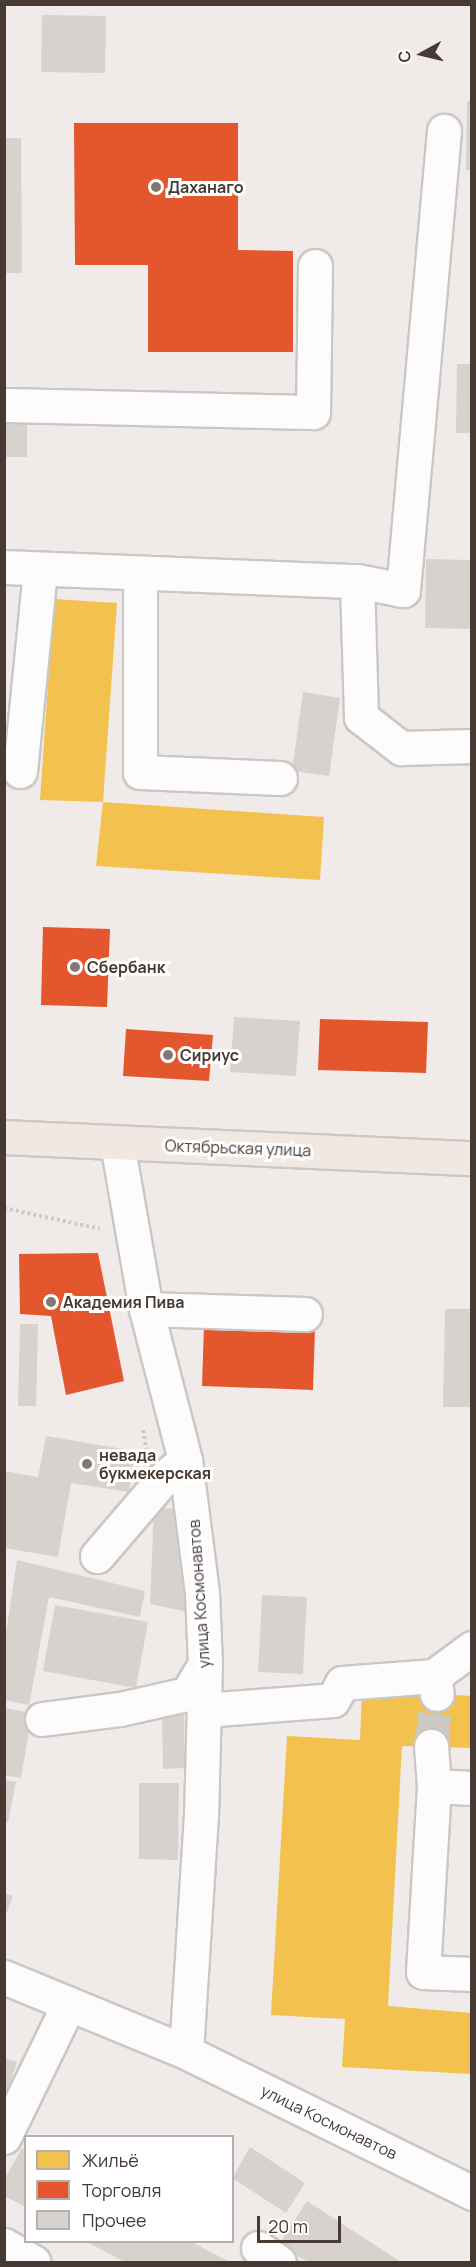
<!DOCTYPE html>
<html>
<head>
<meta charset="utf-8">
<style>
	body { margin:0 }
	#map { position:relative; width:476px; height:2267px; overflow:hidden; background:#f0ebe8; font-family:Manrope,sans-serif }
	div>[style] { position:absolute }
	.homes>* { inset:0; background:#f2c14e }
	.shops>* { inset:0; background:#e4572e }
	.building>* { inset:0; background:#d8d2cf }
	.minor-tunnel>* { height:33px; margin-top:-16.5px; transform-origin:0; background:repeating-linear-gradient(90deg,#cec8c4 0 33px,transparent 0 49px) }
	.path>* { height:4px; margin-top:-2px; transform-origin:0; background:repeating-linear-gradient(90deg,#cec9c6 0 3px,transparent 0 6px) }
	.roads { filter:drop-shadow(2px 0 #ccc7c4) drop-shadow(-2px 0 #ccc7c4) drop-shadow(0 2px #ccc7c4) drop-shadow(0 -2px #ccc7c4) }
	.minor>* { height:33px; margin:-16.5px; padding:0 16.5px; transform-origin:16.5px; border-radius:16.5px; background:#fdfcfc }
	.major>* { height:33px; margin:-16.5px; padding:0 16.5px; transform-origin:16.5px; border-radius:16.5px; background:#f1e8e2 }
	.dots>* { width:16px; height:16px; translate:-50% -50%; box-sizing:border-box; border:3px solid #fff; border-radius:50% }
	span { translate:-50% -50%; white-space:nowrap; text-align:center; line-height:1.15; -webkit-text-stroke:6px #fff; paint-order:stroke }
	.poi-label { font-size:16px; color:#463a33; font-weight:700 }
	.left { translate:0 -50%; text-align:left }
	.street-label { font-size:16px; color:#463a33 }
	.frame { position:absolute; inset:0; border:6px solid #463a33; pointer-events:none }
	.legend { position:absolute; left:24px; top:2135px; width:210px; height:108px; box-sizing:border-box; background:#fff; border:2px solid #b5b0ad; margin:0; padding:8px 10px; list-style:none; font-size:18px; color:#463a33 }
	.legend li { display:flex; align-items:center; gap:12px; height:30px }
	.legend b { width:30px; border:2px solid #b5b0ad }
	.north { position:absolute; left:392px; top:24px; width:60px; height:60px; -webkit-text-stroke:4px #fff; paint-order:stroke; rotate:262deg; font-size:16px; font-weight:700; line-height:24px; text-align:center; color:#463a33 }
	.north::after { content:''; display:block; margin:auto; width:21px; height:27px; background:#463a33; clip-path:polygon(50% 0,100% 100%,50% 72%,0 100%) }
	.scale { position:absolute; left:257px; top:2216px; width:84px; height:27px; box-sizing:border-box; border:3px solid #463a33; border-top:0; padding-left:8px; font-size:18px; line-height:21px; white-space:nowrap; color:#463a33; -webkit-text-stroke:4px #fff; paint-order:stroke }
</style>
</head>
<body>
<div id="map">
	<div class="homes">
		<div style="clip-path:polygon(54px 599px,117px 603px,103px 802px,40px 800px)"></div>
		<div style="clip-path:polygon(103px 802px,324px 817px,320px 880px,96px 866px)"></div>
		<div style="clip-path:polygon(362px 1690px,472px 1696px,472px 1748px,402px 1746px,388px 2006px,472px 2013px,472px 2074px,342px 2067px,345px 2019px,271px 2015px,287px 1736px,360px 1740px)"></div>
	</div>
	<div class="shops">
		<div style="clip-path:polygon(74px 123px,238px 123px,238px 250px,293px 251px,293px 352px,148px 352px,148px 265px,75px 265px)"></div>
		<div style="clip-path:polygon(43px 927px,110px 929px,107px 1007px,41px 1005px)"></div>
		<div style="clip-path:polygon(320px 1019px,428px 1022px,426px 1073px,318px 1070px)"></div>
		<div style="clip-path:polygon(126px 1029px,213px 1035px,209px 1081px,123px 1076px)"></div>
		<div style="clip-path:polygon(98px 1253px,124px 1381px,66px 1395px,51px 1316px,20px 1314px,19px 1254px)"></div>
		<div style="clip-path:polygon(204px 1325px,315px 1329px,313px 1390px,202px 1386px)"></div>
	</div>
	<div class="building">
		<div style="clip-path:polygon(42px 15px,106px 16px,105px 73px,41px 72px)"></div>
		<div style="clip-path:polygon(467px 101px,472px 101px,472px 170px,466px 170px)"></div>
		<div style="clip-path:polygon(4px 138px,21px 138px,22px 273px,4px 273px)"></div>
		<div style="clip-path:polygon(457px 364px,472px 364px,472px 433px,456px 433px)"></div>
		<div style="clip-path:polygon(4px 422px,27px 422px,27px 457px,4px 457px)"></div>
		<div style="clip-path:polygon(426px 559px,472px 560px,472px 629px,425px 628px)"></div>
		<div style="clip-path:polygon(303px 692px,340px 698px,329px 776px,292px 771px)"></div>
		<div style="clip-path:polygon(234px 1017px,300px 1021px,296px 1076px,230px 1072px)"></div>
		<div style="clip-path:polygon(445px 1309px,472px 1309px,472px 1407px,443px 1407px)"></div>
		<div style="clip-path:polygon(20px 1324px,38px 1324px,36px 1406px,18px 1406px)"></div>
		<div style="clip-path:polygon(46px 1436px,135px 1451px,129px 1492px,71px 1483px,58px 1557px,4px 1548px,4px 1471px,38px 1477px)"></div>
		<div style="clip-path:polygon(154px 1508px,188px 1509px,188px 1612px,150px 1604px)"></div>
		<div style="clip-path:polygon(17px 1560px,145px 1591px,140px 1617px,49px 1597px,29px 1705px,4px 1700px,4px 1646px)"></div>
		<div style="clip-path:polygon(262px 1595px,307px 1597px,303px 1674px,258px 1672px)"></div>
		<div style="clip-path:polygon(55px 1605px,148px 1622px,136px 1688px,43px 1671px)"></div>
		<div style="clip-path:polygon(4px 1708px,32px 1713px,21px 1778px,4px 1775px)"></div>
		<div style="clip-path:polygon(162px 1715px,184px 1715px,185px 1768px,163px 1769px)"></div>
		<div style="clip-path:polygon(5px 1780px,16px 1782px,8px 1823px,5px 1822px)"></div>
		<div style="clip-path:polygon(139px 1783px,179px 1783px,178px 1860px,139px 1859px)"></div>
		<div style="clip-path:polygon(4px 1893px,13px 1896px,5px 1917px,4px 1917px)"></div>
		<div style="clip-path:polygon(4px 2058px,17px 2062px,5px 2098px,4px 2098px)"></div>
		<div style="clip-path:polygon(250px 2147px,305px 2183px,286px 2213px,232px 2178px)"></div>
		<div style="clip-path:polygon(22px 2148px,26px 2150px,26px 2207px,4px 2196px,4px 2180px)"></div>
		<div style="clip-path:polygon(307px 2201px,401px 2262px,308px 2262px,279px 2244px)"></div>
		<div style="clip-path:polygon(87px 2242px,192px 2242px,230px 2262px,125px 2262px)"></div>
	</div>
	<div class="minor-tunnel">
		<div style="left:431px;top:1746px;width:52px;rotate:-83.4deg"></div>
	</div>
	<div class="path">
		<div style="left:4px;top:1208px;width:98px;rotate:12.3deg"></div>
		<div style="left:143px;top:1430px;width:22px;rotate:80deg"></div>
	</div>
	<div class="roads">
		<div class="minor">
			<div style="left:4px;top:405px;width:309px;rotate:1.3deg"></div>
			<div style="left:313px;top:412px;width:146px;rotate:-89.2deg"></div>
			<div style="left:4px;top:567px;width:353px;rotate:2.3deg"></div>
			<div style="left:357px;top:581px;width:47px;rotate:11.1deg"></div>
			<div style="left:403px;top:590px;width:461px;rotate:-84.9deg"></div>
			<div style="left:140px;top:573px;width:199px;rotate:90deg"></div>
			<div style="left:140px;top:772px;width:140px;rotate:2.5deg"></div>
			<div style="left:357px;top:581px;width:136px;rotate:88.3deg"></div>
			<div style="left:361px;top:717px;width:51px;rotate:37.8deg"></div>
			<div style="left:401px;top:748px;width:71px;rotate:-1.6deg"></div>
			<div style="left:20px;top:771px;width:203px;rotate:-84.3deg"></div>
			<div style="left:117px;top:1143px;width:169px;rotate:80.1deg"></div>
			<div style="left:146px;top:1309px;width:156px;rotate:75.5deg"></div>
			<div style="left:185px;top:1460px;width:134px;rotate:82.7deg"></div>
			<div style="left:202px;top:1593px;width:71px;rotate:87.6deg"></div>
			<div style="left:205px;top:1664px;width:150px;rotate:91.5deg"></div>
			<div style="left:201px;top:1814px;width:238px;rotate:93.6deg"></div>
			<div style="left:186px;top:2052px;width:319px;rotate:26.2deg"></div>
			<div style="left:146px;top:1309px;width:159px;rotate:1.8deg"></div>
			<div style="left:97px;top:1556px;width:101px;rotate:-49.4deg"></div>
			<div style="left:163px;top:1479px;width:29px;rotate:-41deg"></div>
			<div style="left:434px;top:1676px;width:47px;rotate:-36.4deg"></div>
			<div style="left:204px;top:1710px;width:129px;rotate:-4.4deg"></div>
			<div style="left:333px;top:1700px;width:19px;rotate:-62deg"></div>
			<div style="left:342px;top:1683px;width:92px;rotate:-4.4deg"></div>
			<div style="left:434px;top:1676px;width:18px;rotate:81deg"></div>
			<div style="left:42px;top:1719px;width:79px;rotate:-7.3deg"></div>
			<div style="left:120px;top:1709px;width:69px;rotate:-12.6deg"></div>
			<div style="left:187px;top:1694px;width:35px;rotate:-59deg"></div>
			<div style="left:431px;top:1746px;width:40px;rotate:85.7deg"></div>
			<div style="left:434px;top:1786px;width:186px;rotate:93.4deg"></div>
			<div style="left:423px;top:1972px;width:49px;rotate:2.3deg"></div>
			<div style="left:434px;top:1786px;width:38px;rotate:3deg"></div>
			<div style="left:4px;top:1977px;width:197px;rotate:22.4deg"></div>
			<div style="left:4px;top:2137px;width:148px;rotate:-64deg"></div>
			<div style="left:4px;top:2245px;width:34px;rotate:30deg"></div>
			<div style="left:258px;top:2248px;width:25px;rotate:34deg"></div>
		</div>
		<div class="major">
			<div style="left:4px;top:1137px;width:468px;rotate:2.6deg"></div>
		</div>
	</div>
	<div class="dots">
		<div style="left:156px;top:187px;background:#827872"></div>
		<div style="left:75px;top:967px;background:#827872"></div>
		<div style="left:168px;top:1055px;background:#827872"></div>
		<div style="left:51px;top:1302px;background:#827872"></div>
		<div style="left:87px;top:1464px;background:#827872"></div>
	</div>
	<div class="poi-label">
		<span class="left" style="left:168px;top:187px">Даханаго</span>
		<span class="left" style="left:87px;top:967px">Сбербанк</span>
		<span class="left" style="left:180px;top:1055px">Сириус</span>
		<span class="left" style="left:63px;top:1302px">Академия Пива</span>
		<span class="left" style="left:99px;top:1464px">невада<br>букмекерская</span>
	</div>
	<div class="street-label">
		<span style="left:238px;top:1148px;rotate:2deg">Октябрьская улица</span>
		<span style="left:199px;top:1594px;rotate:-94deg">улица Космонавтов</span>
		<span style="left:329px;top:2122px;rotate:26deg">улица Космонавтов</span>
	</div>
	<div class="frame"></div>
	<ul class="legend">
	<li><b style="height:16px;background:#f2c14e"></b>Жильё</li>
	<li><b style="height:16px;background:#e4572e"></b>Торговля</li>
	<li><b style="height:16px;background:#d8d2cf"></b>Прочее</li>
	</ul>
	<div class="north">С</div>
	<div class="scale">20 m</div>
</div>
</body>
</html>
